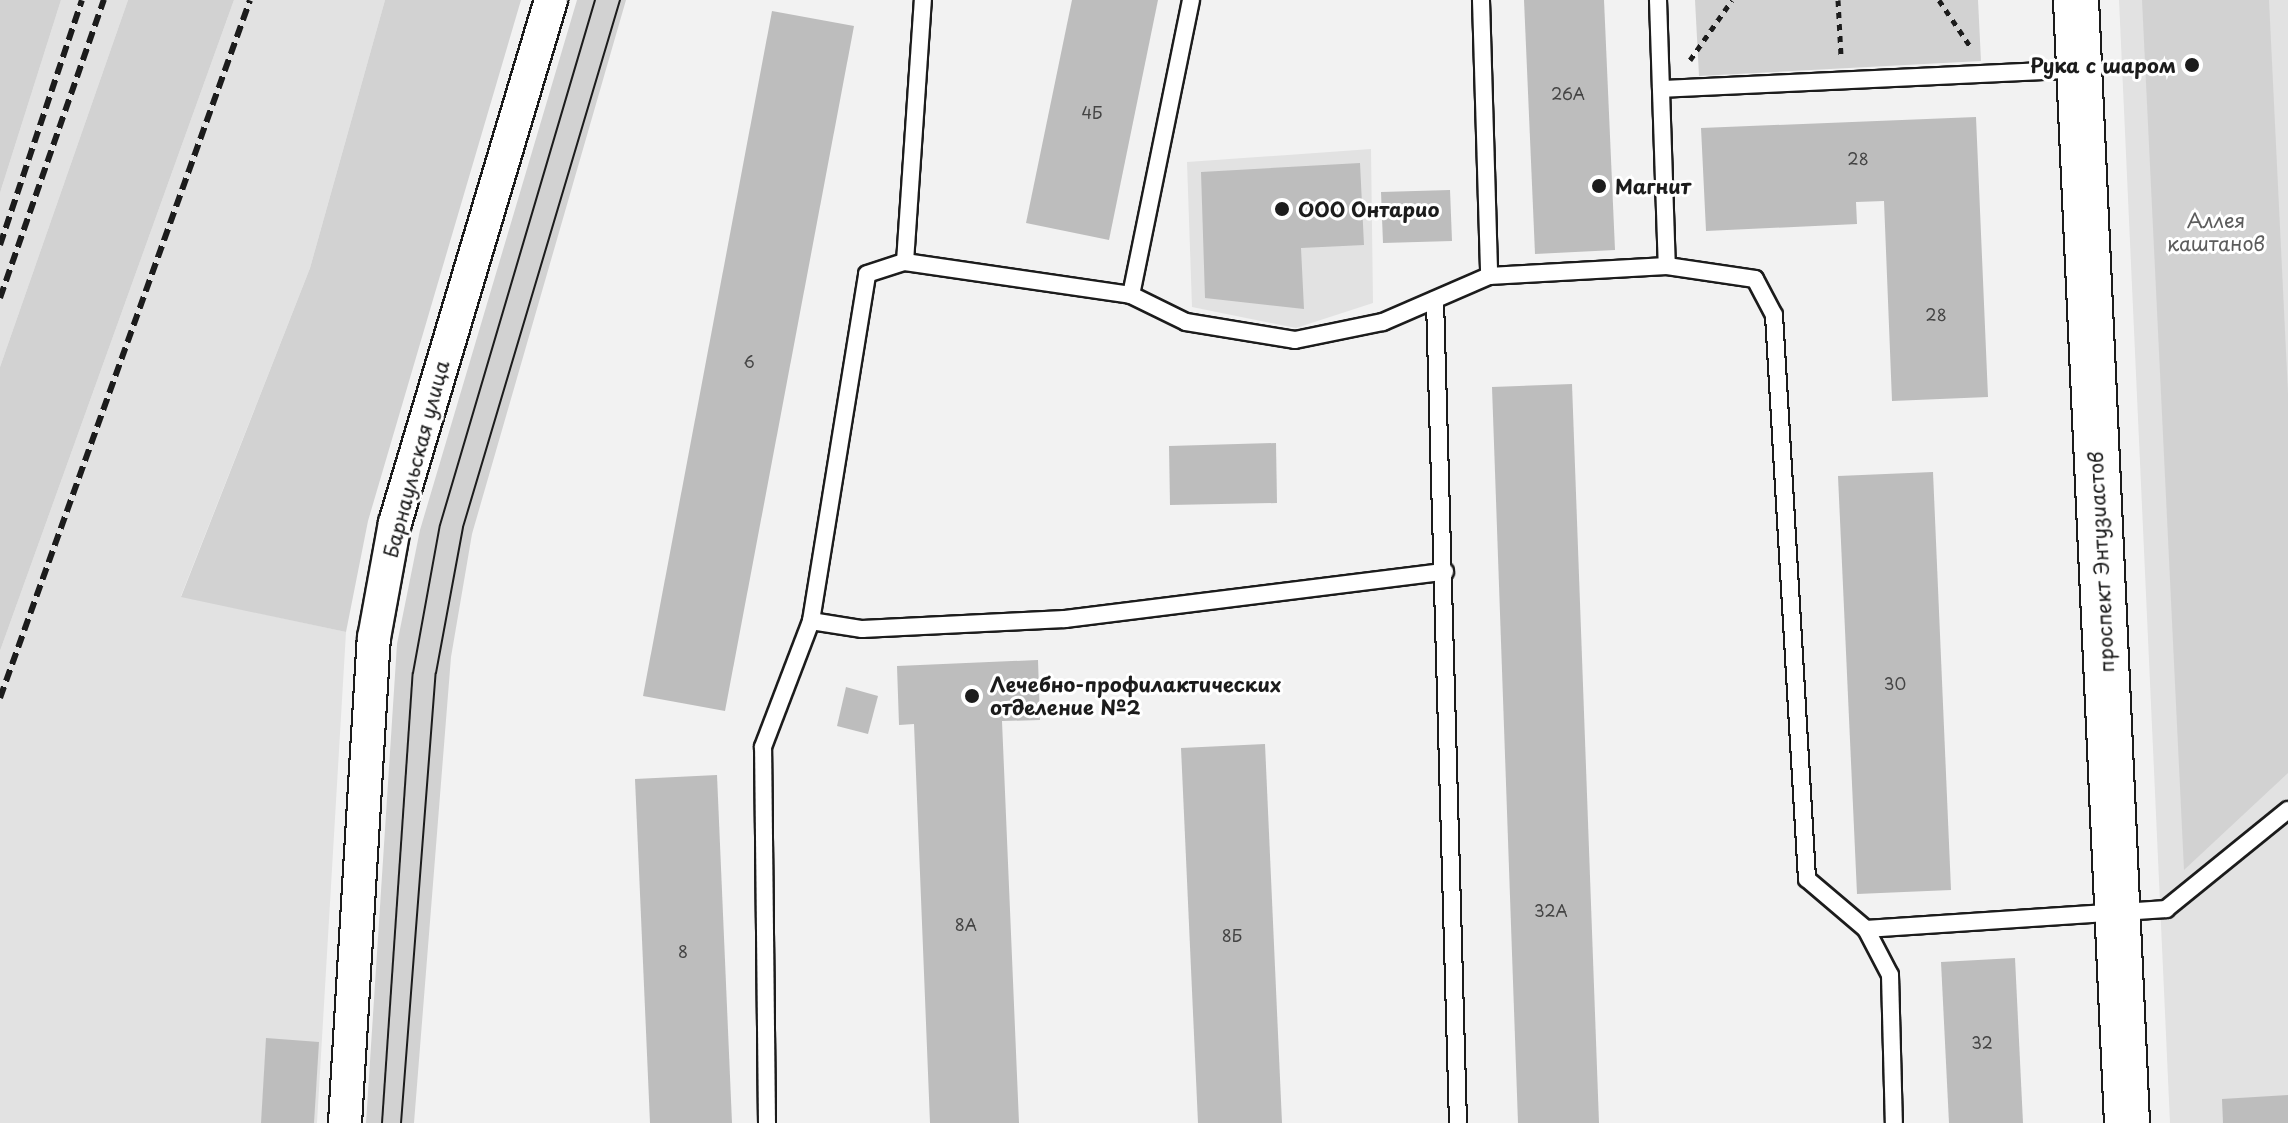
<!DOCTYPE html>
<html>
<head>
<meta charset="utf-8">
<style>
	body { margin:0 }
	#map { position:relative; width:2288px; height:1123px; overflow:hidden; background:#f2f2f2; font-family:"Playpen Sans",sans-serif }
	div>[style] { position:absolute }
	.built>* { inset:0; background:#e2e2e2 }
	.green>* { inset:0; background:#d2d2d2 }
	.building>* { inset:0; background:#bdbdbd }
	.path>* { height:5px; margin-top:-2.5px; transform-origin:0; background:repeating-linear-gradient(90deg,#1c1c1c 0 6px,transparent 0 12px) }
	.roads { filter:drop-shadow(2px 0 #1c1c1c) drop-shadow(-2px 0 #1c1c1c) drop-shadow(0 2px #1c1c1c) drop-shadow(0 -2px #1c1c1c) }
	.service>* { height:16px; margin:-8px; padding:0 8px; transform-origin:8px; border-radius:8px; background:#fff }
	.minor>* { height:32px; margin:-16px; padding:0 16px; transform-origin:16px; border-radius:16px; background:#fff }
	.secondary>* { height:44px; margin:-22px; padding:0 22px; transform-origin:22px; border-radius:22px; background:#fff }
	.tram>* { height:2px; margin:-1px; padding:0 1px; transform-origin:1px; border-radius:1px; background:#1c1c1c }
	.rail>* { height:6px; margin-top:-3px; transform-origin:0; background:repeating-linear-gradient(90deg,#1c1c1c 0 12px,transparent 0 18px) }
	.dots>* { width:22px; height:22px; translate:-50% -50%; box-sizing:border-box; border:4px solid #fff; border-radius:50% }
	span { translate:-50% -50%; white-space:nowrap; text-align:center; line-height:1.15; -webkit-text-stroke:6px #fff; paint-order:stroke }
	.number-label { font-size:16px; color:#444 }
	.number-label span { -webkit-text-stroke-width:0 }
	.poi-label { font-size:20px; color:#1c1c1c; font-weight:700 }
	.right { translate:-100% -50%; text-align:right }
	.left { translate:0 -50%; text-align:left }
	.park-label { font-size:20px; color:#5c5c5c }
	.street-label { font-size:20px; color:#1c1c1c }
</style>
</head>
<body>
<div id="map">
	<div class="built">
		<div style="clip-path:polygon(61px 0,128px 0,0 367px,0 193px)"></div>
		<div style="clip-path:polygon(234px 0,385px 0,310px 268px,181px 596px,346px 632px,317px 1123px,0 1123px,0 651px)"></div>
		<div style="clip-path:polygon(2119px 0,2288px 0,2288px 1123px,2170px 1123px)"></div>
		<div style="clip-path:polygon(1371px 149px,1373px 303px,1296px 328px,1192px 307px,1187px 162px)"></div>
	</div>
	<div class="green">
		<div style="clip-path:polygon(0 0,61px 0,0 193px)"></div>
		<div style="clip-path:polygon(128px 0,234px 0,0 651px,0 367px)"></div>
		<div style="clip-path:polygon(385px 0,521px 0,368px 521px,346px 632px,181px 597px,310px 268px)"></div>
		<div style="clip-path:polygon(577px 0,626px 0,472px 534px,451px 657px,414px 1123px,366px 1123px,397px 644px,420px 530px)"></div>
		<div style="clip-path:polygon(1695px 0,1978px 0,1981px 61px,1699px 76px)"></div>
		<div style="clip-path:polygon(2142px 0,2269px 0,2288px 393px,2288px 773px,2184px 870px)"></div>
	</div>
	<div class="building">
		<div style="clip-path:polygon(1072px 0,1158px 0,1109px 240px,1026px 223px)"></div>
		<div style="clip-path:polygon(1524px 0,1604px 0,1615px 250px,1535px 254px)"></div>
		<div style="clip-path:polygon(772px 11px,854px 26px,725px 711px,643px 696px)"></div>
		<div style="clip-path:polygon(1976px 117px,1988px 397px,1892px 401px,1884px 201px,1856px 202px,1857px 224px,1706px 231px,1701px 128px)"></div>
		<div style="clip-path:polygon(1360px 163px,1364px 245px,1301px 248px,1304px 309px,1205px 298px,1201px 172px)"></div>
		<div style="clip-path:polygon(1450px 190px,1452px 241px,1383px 243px,1381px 192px)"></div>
		<div style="clip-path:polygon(1572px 384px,1599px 1123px,1518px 1123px,1492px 387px)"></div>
		<div style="clip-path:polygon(1276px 443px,1277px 503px,1170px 505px,1169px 446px)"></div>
		<div style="clip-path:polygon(1933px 472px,1951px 890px,1857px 894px,1838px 476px)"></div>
		<div style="clip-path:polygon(1038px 660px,1040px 720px,1002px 721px,1019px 1123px,930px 1123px,914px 724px,899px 725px,897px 666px)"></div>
		<div style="clip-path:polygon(846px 687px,878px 696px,868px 734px,837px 726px)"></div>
		<div style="clip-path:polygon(1265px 744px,1282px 1123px,1198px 1123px,1181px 748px)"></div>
		<div style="clip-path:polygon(717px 775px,732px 1123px,650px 1123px,635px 779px)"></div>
		<div style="clip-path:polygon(2015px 958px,2023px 1123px,1949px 1123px,1941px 962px)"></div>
		<div style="clip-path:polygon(266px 1038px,319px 1042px,314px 1123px,261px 1123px)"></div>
		<div style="clip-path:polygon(2288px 1095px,2288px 1123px,2223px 1123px,2222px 1099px)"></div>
	</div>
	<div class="path">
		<div style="left:1838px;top:0;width:55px;rotate:86.9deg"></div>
		<div style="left:1939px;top:0;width:55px;rotate:56deg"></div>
		<div style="left:1690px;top:60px;width:73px;rotate:-55deg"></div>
	</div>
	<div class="roads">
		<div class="service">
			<div style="left:1481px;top:0;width:276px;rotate:88.3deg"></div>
			<div style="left:1489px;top:276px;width:178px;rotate:-3.2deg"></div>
			<div style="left:1667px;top:266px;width:89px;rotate:8.4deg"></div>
			<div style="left:1755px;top:279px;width:41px;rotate:62.2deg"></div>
			<div style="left:1774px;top:315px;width:565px;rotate:86.65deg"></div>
			<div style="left:1807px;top:879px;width:77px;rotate:40.3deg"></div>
			<div style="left:1866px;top:929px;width:52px;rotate:62.4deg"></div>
			<div style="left:1890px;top:975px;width:148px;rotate:88.5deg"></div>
			<div style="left:1658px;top:0;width:266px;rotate:88.1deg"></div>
			<div style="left:1661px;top:89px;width:418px;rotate:-2.7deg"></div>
			<div style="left:905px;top:262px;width:263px;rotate:-86.1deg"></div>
			<div style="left:1131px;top:295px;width:301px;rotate:-78.5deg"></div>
			<div style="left:1435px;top:300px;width:823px;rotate:88.4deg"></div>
			<div style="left:811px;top:621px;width:52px;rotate:8.9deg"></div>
			<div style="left:862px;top:629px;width:203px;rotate:-2.8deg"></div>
			<div style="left:1065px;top:619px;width:383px;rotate:-7.1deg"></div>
			<div style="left:1866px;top:929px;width:301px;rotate:-3.8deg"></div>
			<div style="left:2166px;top:909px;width:157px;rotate:-39.1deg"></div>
			<div style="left:767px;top:1123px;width:376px;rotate:-90.6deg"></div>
			<div style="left:763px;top:747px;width:135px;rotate:-69.1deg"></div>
			<div style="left:811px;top:621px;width:351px;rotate:-80.8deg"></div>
			<div style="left:867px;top:274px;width:40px;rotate:-18deg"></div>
			<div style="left:905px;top:262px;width:228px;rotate:8.3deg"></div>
			<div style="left:1131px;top:295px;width:61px;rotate:26.1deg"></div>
			<div style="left:1186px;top:322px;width:110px;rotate:9.4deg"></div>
			<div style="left:1295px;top:340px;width:90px;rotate:-11.6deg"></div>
			<div style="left:1383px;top:322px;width:116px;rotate:-23.5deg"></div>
		</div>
		<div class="minor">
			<div style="left:345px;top:1123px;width:486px;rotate:-86.6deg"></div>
			<div style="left:374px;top:638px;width:117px;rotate:-79.7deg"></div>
			<div style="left:395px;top:523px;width:546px;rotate:-73.39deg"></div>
		</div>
		<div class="secondary">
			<div style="left:2076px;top:0;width:1124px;rotate:87.4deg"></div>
		</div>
	</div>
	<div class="tram">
		<div style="left:382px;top:1123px;width:451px;rotate:-86.1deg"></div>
		<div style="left:413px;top:673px;width:150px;rotate:-79.7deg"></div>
		<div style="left:440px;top:525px;width:547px;rotate:-73.55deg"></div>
		<div style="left:401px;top:1123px;width:451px;rotate:-85.6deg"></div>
		<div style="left:436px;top:673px;width:148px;rotate:-79.5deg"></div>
		<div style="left:463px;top:527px;width:550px;rotate:-73.41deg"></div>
	</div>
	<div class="rail">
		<div style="left:0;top:245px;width:258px;rotate:-71.5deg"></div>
		<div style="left:0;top:298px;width:316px;rotate:-70.8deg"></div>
		<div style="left:0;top:698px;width:741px;rotate:-70.29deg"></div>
	</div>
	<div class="dots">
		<div style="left:2192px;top:65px;background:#1c1c1c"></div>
		<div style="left:1599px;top:186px;background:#1c1c1c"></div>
		<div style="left:1282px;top:209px;background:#1c1c1c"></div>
		<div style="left:972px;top:696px;background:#1c1c1c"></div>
	</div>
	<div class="number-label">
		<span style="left:1568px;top:93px">26А</span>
		<span style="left:1092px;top:112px">4Б</span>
		<span style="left:1858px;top:158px">28</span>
		<span style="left:1936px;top:314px">28</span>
		<span style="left:749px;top:361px">6</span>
		<span style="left:1895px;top:683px">30</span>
		<span style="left:1551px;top:910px">32А</span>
		<span style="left:966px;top:924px">8А</span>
		<span style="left:1232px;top:935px">8Б</span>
		<span style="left:683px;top:951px">8</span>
		<span style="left:1982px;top:1042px">32</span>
	</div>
	<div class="poi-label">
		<span class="right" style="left:2176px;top:65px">Рука с шаром</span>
		<span class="left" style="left:1615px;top:186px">Магнит</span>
		<span class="left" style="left:1298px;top:209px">ООО Онтарио</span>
		<span class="left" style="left:990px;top:696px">Лечебно-профилактических<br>отделение №2</span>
	</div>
	<div class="park-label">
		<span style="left:2216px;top:232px">Аллея<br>каштанов</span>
	</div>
	<div class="street-label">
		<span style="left:416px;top:459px;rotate:-75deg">Барнаульская улица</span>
		<span style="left:2101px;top:562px;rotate:-93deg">проспект Энтузиастов</span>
	</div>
</div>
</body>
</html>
